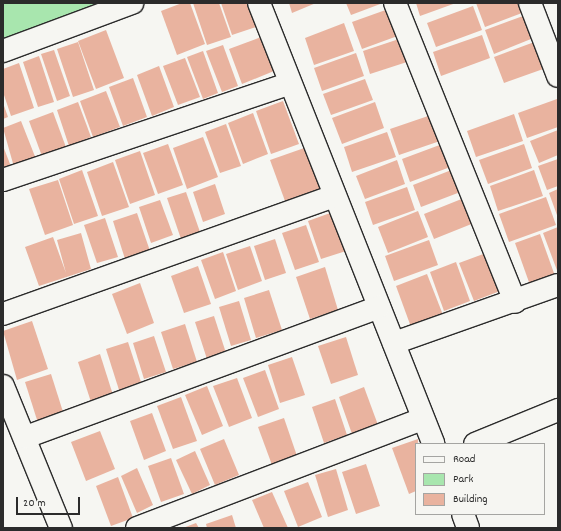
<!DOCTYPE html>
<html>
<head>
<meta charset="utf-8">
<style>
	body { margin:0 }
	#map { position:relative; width:561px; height:531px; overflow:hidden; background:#f6f6f2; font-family:Dekko,sans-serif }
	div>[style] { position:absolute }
	.green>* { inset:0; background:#a8e6ae }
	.building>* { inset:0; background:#e9b39f }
	.roads { filter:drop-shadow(1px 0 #2b2b2b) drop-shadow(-1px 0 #2b2b2b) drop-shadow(0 1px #2b2b2b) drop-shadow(0 -1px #2b2b2b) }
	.street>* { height:22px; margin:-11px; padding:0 11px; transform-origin:11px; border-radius:11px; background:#f6f6f2 }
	span { translate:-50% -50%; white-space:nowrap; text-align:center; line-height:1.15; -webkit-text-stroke:4px #f6f6f2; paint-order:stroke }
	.frame { position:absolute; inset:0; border:4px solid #2b2b2b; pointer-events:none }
	.legend { position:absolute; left:415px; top:443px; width:130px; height:72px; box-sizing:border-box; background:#f6f6f2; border:1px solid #a5a5a2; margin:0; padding:5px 7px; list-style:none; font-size:12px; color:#2b2b2b }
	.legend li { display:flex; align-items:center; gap:8px; height:20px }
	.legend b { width:20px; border:1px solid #a5a5a2 }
	.scale { position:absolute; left:16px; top:497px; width:64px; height:18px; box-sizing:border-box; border:2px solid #2b2b2b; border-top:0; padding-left:5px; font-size:12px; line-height:14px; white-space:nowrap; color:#2b2b2b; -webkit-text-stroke:3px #f6f6f2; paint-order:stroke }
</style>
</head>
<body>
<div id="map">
	<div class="green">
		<div style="clip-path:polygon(3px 3px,112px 3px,3px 42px)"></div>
	</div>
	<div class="building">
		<div style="clip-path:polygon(182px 3px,190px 3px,205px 44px,177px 55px,161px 11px)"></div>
		<div style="clip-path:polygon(193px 3px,219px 3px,231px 37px,207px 45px)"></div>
		<div style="clip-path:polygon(221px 3px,251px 3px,259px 26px,232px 35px)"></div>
		<div style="clip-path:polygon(289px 3px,316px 3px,292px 13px)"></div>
		<div style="clip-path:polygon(346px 3px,383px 3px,351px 15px)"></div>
		<div style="clip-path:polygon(416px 3px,456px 3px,420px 16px)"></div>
		<div style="clip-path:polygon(476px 3px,518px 3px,522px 13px,485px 27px)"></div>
		<div style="clip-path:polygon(473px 6px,482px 30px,436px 47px,427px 23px)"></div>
		<div style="clip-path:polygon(394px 7px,403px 34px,362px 49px,352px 22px)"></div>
		<div style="clip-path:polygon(523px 16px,531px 39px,494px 54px,485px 30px)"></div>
		<div style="clip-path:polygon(344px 23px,354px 51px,314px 65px,305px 38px)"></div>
		<div style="clip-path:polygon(106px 30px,124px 78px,96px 89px,78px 41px)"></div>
		<div style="clip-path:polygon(482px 35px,490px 58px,441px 76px,433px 52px)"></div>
		<div style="clip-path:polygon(261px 37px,274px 71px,242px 84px,229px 49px)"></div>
		<div style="clip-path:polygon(399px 39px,407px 62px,370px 74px,363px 51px)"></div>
		<div style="clip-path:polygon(537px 41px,546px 68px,504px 83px,494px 57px)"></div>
		<div style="clip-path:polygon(78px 42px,94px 90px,73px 97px,57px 49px)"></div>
		<div style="clip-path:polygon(223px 45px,238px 86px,222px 92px,206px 51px)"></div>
		<div style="clip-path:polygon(54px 50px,70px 96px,57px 101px,41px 54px)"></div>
		<div style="clip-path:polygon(203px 51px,218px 93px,203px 99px,187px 57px)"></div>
		<div style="clip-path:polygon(356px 53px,364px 76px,322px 91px,314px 68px)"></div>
		<div style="clip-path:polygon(39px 56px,54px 102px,38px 107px,23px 62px)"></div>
		<div style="clip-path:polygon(185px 58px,200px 97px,178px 105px,163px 66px)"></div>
		<div style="clip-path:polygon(19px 63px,34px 108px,11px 116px,3px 92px,3px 69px)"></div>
		<div style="clip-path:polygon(159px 66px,174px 107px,152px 116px,137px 75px)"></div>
		<div style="clip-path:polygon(133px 78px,147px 117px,123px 126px,109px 87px)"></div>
		<div style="clip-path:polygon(365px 79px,373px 100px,331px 115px,323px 94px)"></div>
		<div style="clip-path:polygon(106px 91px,120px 127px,93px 137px,80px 101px)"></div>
		<div style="clip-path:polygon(557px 99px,558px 127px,527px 138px,518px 113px)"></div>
		<div style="clip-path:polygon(283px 101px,299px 144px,271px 154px,256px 111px)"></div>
		<div style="clip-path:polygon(78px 102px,91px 137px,69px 146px,57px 110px)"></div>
		<div style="clip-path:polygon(375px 102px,384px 128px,342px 144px,332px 118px)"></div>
		<div style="clip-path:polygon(3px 103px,8px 117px,3px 119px)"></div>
		<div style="clip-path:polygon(53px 112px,67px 150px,43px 159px,29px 121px)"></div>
		<div style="clip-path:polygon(253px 113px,268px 154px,243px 164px,228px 123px)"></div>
		<div style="clip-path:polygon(434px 114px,443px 140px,399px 155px,390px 129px)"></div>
		<div style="clip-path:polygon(514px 114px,523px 141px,476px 157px,467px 131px)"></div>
		<div style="clip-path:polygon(21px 121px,36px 159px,14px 167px,3px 128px)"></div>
		<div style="clip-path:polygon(226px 124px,241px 166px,220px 173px,205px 132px)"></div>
		<div style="clip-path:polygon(558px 130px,558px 155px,539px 163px,530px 141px)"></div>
		<div style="clip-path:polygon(387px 132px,396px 157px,352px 172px,344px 147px)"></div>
		<div style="clip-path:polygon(203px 137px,218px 177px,187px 189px,173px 148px)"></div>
		<div style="clip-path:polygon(445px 143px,453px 166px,410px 182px,402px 159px)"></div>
		<div style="clip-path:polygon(168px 144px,183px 185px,158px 194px,143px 153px)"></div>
		<div style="clip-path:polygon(524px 144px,532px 168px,488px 184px,479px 160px)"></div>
		<div style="clip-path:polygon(3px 146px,12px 169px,3px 172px)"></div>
		<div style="clip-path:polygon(310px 146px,324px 187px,285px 201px,270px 160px)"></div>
		<div style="clip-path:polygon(140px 151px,155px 195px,130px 204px,115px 160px)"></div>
		<div style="clip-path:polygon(558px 159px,558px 186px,547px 190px,538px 166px)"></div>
		<div style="clip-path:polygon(397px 160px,405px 184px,365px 199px,356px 176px)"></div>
		<div style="clip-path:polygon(113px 162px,129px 207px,102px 216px,87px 172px)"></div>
		<div style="clip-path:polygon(454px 169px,463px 191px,421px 207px,413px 185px)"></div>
		<div style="clip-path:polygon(82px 170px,98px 216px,74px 224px,59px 179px)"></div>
		<div style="clip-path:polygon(534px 170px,543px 196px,498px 211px,490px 186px)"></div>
		<div style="clip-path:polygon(58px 180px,73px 225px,45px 235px,29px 189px)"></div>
		<div style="clip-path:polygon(215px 184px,225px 214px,203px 222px,193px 192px)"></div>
		<div style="clip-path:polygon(407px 187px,415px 210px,373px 225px,365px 202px)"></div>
		<div style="clip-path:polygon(558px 189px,558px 218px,549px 193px)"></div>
		<div style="clip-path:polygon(186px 192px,200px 232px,181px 239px,167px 198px)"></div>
		<div style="clip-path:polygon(546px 197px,556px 225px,509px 242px,499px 214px)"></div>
		<div style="clip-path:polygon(464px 198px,474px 223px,434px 239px,424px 214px)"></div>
		<div style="clip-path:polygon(160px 200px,173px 235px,151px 243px,139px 207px)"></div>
		<div style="clip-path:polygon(418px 211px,428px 237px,388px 253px,378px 227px)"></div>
		<div style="clip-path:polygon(333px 212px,346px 251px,321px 259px,308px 221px)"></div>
		<div style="clip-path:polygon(137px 213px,150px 251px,125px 259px,113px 221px)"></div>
		<div style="clip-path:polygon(105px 218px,118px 257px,97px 263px,84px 225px)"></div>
		<div style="clip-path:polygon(306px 225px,319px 262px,295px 270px,282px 233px)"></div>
		<div style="clip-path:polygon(558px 227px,558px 273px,543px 233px)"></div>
		<div style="clip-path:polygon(81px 233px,91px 269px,39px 286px,25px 247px,53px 237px,66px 273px,57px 240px)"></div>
		<div style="clip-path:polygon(540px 234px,555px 276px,530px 285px,515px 243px)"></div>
		<div style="clip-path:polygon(275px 239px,286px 273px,265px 280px,254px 246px)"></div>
		<div style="clip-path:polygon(429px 240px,438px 265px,394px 281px,385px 256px)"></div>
		<div style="clip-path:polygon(250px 246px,262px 281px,238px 290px,226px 254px)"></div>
		<div style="clip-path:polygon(223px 252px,236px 291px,215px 299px,201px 260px)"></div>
		<div style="clip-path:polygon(486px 253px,500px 291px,474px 301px,459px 263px)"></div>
		<div style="clip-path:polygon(456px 262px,470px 301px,444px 311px,430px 272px)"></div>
		<div style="clip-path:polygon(198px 266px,211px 304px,184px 313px,171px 276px)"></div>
		<div style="clip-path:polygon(325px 267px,338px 310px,310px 319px,296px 277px)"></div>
		<div style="clip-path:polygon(427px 274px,443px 315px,411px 327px,396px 286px)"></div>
		<div style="clip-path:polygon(140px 283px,154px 323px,127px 334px,112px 294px)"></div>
		<div style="clip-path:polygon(269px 290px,282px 330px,256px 338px,244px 298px)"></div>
		<div style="clip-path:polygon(239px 301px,251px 340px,231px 346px,219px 307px)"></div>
		<div style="clip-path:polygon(214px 316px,226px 353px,207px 359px,195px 322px)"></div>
		<div style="clip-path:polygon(32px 321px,48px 369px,17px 380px,3px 331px)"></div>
		<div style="clip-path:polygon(185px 324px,197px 362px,173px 369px,161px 332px)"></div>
		<div style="clip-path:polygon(154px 336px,166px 372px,144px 379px,133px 343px)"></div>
		<div style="clip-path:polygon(346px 337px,358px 375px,331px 384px,318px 346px)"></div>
		<div style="clip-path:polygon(128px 342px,141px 382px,119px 390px,106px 349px)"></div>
		<div style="clip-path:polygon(100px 354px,113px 395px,91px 402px,78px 362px)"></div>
		<div style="clip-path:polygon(292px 357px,305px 395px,280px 403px,268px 365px)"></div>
		<div style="clip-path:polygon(265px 370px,279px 409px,258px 417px,243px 378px)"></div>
		<div style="clip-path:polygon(51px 374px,64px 415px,38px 423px,25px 382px)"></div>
		<div style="clip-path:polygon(237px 378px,252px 418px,229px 427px,213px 386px)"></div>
		<div style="clip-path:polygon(207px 386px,223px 426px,202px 435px,185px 395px)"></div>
		<div style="clip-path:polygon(364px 387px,378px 425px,352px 434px,339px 397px)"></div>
		<div style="clip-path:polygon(181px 397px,197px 441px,173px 449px,157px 406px)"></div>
		<div style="clip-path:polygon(335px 399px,347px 435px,324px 443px,312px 407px)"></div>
		<div style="clip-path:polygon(152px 413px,166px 451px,144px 460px,130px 421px)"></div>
		<div style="clip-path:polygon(284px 418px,297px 456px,272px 465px,258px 427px)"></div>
		<div style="clip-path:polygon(100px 431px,115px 469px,86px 481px,71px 442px)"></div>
		<div style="clip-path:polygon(224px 439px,239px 475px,215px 485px,200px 449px)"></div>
		<div style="clip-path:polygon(418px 439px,416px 491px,409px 494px,392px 448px)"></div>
		<div style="clip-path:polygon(195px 451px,210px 485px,192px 494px,176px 460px)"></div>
		<div style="clip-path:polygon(171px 458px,184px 494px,161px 502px,148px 466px)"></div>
		<div style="clip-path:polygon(366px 464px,380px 506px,356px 514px,342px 472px)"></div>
		<div style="clip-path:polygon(137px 468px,153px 505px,137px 513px,121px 476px)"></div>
		<div style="clip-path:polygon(336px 469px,348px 510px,328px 517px,315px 475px)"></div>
		<div style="clip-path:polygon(118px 477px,133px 518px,111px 526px,96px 486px)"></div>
		<div style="clip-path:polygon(308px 482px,322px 517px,298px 527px,284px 491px)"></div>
		<div style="clip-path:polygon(272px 492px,288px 528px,264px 528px,252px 500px)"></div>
		<div style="clip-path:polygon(232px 515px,236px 528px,207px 528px,206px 524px)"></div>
		<div style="clip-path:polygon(196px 523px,199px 528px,183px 528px)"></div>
	</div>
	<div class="roads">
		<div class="street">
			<div style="left:259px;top:3px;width:474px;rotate:68.4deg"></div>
			<div style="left:395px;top:3px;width:322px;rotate:68.1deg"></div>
			<div style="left:530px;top:3px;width:78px;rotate:69deg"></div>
			<div style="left:3px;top:51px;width:138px;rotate:-20.4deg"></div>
			<div style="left:3px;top:180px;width:302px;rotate:-18.6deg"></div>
			<div style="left:3px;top:314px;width:352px;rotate:-19.6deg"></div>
			<div style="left:394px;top:343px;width:174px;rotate:-19.5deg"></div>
			<div style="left:3px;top:386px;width:153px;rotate:67.8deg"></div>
			<div style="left:26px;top:437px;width:376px;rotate:-20.2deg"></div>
			<div style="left:475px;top:444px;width:90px;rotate:-22.3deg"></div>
			<div style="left:463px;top:514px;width:15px;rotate:70deg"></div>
			<div style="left:137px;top:528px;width:306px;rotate:-20.9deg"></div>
		</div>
	</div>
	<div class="frame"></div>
	<ul class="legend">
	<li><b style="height:5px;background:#f6f6f2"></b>Road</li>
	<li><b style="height:11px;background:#a8e6ae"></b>Park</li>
	<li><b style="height:11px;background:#e9b39f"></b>Building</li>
	</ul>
	<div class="scale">20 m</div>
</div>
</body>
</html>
